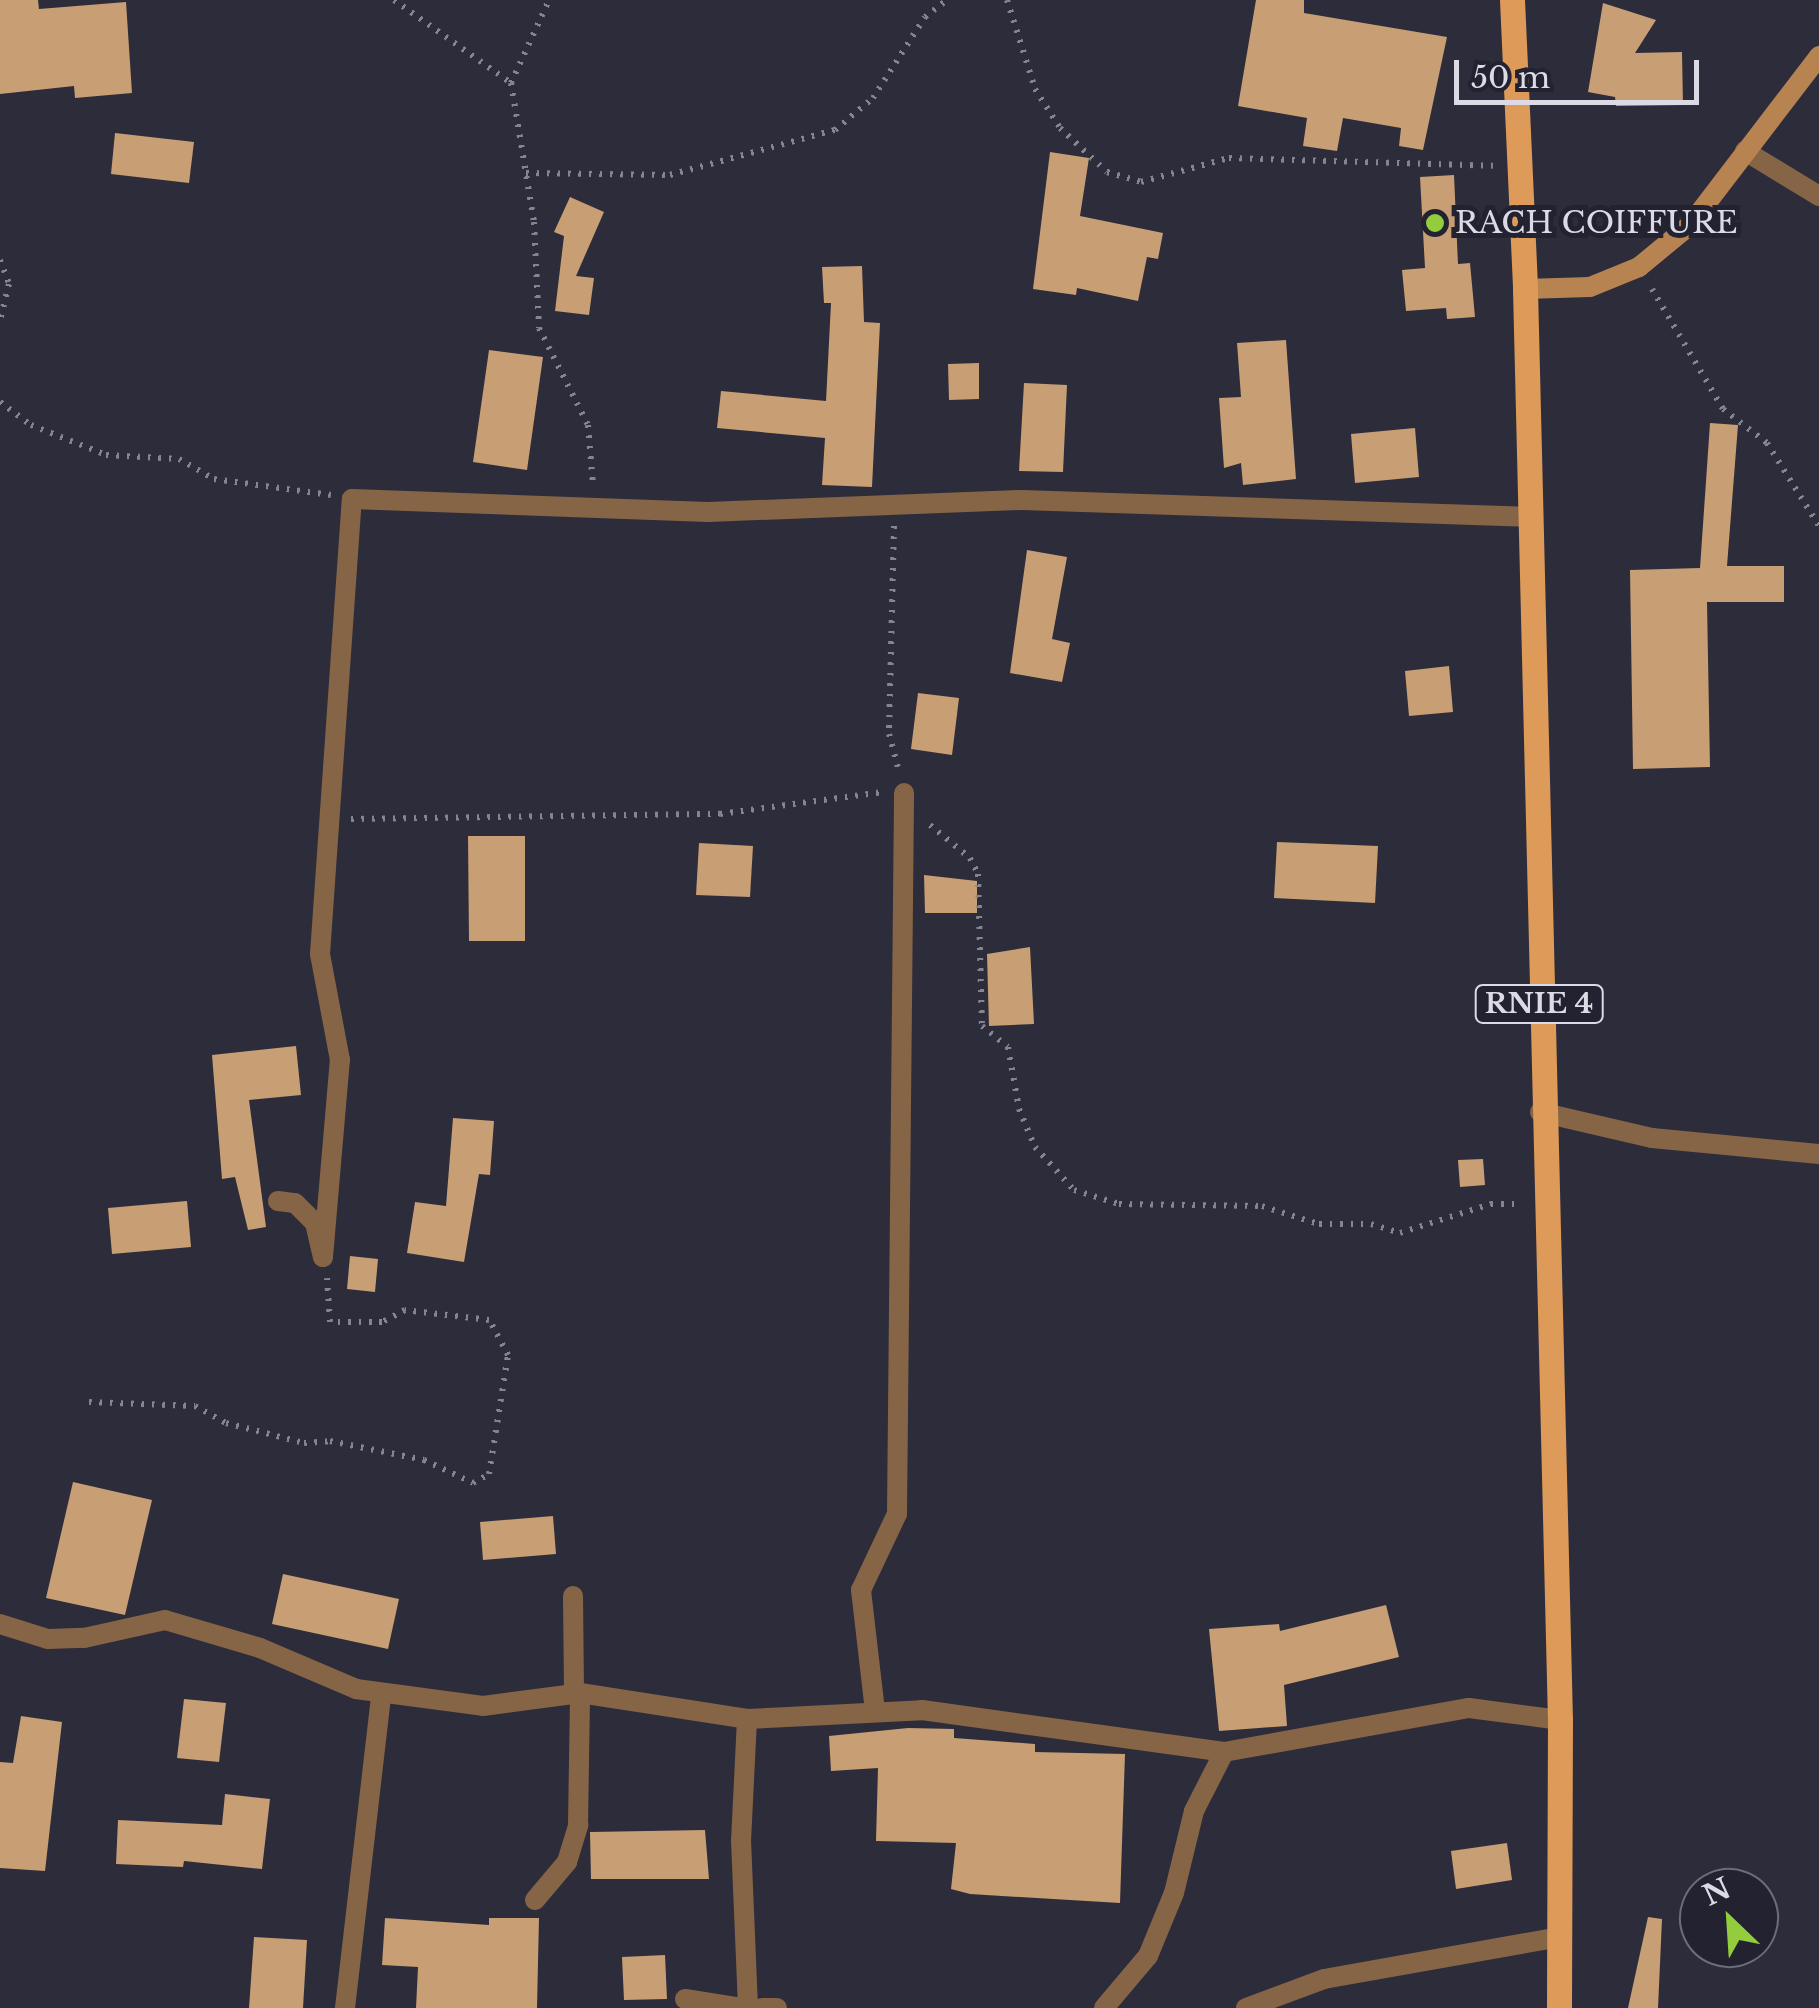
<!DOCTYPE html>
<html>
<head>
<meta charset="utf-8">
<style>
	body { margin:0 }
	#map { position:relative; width:1819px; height:2008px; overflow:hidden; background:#2d2c3b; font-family:"Libre Baskerville",serif }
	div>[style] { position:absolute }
	.building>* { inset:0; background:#c89e74 }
	.path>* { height:6px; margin-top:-3px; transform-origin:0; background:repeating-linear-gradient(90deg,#858491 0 2.5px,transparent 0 10.5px) }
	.street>* { height:20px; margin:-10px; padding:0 10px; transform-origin:10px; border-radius:10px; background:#866546 }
	.secondary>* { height:20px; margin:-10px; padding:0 10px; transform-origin:10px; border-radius:10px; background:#b78351 }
	.primary>* { height:25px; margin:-12.5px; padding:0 12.5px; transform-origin:12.5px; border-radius:12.5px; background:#dd9a58 }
	.dots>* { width:28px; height:28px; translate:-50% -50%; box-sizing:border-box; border:5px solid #232231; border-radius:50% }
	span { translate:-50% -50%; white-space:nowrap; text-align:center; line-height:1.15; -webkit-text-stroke:10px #232231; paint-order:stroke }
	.shield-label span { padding:2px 8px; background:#232231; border:2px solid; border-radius:8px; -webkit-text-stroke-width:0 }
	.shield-label { font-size:28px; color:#dcdbe5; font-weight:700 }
	.poi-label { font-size:30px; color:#dcdbe5 }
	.left { translate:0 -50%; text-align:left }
	.north { position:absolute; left:1679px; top:1868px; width:100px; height:100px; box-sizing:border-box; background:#232231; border:2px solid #6d6c79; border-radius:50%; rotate:335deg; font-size:28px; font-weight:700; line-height:40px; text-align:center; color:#dcdbe5 }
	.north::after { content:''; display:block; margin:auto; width:35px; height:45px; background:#93cc3d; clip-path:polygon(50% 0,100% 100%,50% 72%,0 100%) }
	.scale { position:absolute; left:1454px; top:60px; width:245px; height:45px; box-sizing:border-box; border:5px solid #dcdbe5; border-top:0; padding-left:12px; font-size:30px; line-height:35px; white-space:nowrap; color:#dcdbe5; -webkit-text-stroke:8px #232231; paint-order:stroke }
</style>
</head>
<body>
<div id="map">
	<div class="building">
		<div style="clip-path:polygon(0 0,38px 0,39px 9px,126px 2px,132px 93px,75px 98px,74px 86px,0 94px)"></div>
		<div style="clip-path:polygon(1256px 0,1304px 0,1304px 13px,1447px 37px,1423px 150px,1399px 146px,1401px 128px,1343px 118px,1337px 151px,1303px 146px,1307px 118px,1238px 106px)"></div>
		<div style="clip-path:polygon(1603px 3px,1656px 20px,1635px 53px,1682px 52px,1683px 105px,1616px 106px,1615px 97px,1588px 92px)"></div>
		<div style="clip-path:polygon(115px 133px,194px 142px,189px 183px,111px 174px)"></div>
		<div style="clip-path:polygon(1050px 152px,1089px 158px,1080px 216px,1163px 233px,1158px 259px,1147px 257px,1138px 301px,1077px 288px,1076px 295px,1033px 289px)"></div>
		<div style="clip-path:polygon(1454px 175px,1458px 264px,1470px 263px,1475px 317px,1447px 319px,1446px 308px,1406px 311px,1402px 270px,1425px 268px,1420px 177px)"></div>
		<div style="clip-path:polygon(570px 197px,604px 212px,576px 276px,594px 278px,589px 315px,555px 311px,564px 236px,554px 232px)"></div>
		<div style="clip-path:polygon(862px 266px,864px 322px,880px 323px,872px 487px,822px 485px,825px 438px,717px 428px,721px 391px,826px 401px,831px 303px,824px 303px,822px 267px)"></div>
		<div style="clip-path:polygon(1286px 340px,1296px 479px,1243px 485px,1241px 463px,1224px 468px,1219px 398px,1241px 397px,1237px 343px)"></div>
		<div style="clip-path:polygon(489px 350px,543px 357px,527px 470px,473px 462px)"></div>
		<div style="clip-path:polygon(979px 363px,979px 399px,949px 400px,948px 364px)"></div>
		<div style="clip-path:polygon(1024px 383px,1067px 385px,1063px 472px,1019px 471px)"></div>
		<div style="clip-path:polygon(1710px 423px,1738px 425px,1727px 566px,1784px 566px,1784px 602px,1707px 602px,1710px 767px,1633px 769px,1630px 570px,1700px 568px)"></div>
		<div style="clip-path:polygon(1415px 428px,1419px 477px,1355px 483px,1351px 434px)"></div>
		<div style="clip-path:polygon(1027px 550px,1067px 557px,1052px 639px,1070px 643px,1062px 682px,1010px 673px)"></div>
		<div style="clip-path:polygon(1449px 666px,1453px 712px,1409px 716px,1405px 671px)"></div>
		<div style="clip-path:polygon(918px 693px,959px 698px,952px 755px,911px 749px)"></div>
		<div style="clip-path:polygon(468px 836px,525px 836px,525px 941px,469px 941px)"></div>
		<div style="clip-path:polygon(1277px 842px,1378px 846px,1375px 903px,1274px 898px)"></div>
		<div style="clip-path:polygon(699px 843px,753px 846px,750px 897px,696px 895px)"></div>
		<div style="clip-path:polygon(924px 875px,977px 881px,977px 913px,925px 913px)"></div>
		<div style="clip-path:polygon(1030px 947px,1034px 1024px,989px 1026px,987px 954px)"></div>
		<div style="clip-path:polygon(296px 1046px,301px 1095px,249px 1100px,266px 1227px,248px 1230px,235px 1177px,222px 1179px,212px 1055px)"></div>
		<div style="clip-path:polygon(453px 1118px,494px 1121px,490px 1175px,479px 1174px,464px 1262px,407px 1253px,415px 1202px,446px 1206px)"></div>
		<div style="clip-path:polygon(1483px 1159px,1485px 1185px,1460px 1187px,1458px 1160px)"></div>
		<div style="clip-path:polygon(187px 1201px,191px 1247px,112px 1254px,108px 1208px)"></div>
		<div style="clip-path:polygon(350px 1256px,378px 1259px,375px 1292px,347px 1289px)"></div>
		<div style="clip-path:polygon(73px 1482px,152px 1500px,125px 1615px,46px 1598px)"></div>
		<div style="clip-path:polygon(553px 1516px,556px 1554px,483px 1560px,480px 1522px)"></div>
		<div style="clip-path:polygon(283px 1574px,399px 1599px,388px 1649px,272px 1624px)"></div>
		<div style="clip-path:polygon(1386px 1605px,1399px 1657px,1284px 1685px,1287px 1726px,1219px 1731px,1209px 1629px,1279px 1624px,1280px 1631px)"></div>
		<div style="clip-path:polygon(184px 1699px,226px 1703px,219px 1762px,177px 1758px)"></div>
		<div style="clip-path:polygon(21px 1716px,62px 1722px,45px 1871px,0 1868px,0 1762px,13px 1763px)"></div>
		<div style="clip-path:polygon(908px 1728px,954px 1729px,954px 1738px,1035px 1744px,1035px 1752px,1125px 1754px,1120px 1903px,970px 1894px,951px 1889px,956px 1843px,876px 1841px,878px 1768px,831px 1771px,829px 1736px)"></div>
		<div style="clip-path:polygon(225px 1794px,270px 1799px,262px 1869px,184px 1861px,183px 1867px,116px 1864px,118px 1820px,222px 1825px)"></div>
		<div style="clip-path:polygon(705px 1830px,709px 1879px,591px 1879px,590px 1832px)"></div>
		<div style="clip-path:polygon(1507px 1843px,1512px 1880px,1456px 1889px,1451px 1851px)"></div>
		<div style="clip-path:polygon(1648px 1917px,1662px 1919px,1658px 2008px,1628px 2008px)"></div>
		<div style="clip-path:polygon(385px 1918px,489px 1925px,489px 1918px,539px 1918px,537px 2008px,416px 2008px,418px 1967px,382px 1965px)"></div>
		<div style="clip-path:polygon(254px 1937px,307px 1940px,303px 2008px,249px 2008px)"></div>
		<div style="clip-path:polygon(665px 1955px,667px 1999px,624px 2000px,622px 1957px)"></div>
	</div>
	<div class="path">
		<div style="left:394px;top:0;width:143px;rotate:35.4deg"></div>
		<div style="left:511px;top:83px;width:141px;rotate:80.6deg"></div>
		<div style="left:534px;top:222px;width:106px;rotate:87.3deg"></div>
		<div style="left:539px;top:328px;width:109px;rotate:63.2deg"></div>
		<div style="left:588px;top:425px;width:59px;rotate:85.2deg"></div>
		<div style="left:1007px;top:0;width:93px;rotate:72.5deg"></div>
		<div style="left:1035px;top:89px;width:46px;rotate:57.3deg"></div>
		<div style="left:1060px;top:128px;width:64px;rotate:43.1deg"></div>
		<div style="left:1107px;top:172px;width:35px;rotate:16deg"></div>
		<div style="left:1141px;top:182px;width:91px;rotate:-15.3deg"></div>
		<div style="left:1229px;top:158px;width:264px;rotate:1.7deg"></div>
		<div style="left:511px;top:83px;width:91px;rotate:-65.4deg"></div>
		<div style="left:526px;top:173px;width:144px;rotate:0.8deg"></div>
		<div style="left:670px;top:175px;width:171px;rotate:-15.3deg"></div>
		<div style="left:835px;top:130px;width:50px;rotate:-40.1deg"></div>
		<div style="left:873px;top:98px;width:96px;rotate:-57.3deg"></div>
		<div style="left:925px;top:17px;width:28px;rotate:-38deg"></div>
		<div style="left:0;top:260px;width:26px;rotate:69deg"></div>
		<div style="left:9px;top:284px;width:37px;rotate:104deg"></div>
		<div style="left:1652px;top:289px;width:139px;rotate:59.4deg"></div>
		<div style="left:1723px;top:409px;width:56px;rotate:37.7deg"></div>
		<div style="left:1767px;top:443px;width:98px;rotate:57.9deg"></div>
		<div style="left:0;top:402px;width:39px;rotate:37deg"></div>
		<div style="left:31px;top:425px;width:81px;rotate:21.8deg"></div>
		<div style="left:106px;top:455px;width:73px;rotate:3.1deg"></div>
		<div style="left:179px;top:459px;width:40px;rotate:29.7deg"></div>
		<div style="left:214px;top:479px;width:118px;rotate:7.8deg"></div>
		<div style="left:894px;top:526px;width:208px;rotate:91.4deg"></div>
		<div style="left:889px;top:734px;width:39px;rotate:75deg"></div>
		<div style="left:351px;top:819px;width:369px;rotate:-0.8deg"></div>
		<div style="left:720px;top:814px;width:163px;rotate:-7.7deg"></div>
		<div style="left:930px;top:825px;width:52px;rotate:39.5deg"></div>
		<div style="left:970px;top:858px;width:18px;rotate:63deg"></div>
		<div style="left:978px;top:874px;width:152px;rotate:88.5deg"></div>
		<div style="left:982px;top:1026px;width:33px;rotate:39deg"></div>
		<div style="left:1008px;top:1047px;width:63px;rotate:79.9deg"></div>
		<div style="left:1019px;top:1109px;width:41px;rotate:67.2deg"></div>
		<div style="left:1035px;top:1147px;width:58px;rotate:47.8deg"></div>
		<div style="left:1074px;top:1190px;width:47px;rotate:17.3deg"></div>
		<div style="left:1119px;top:1204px;width:143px;rotate:0.8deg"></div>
		<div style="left:1262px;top:1206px;width:60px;rotate:17.5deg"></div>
		<div style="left:1319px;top:1224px;width:52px"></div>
		<div style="left:1371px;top:1224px;width:30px;rotate:17deg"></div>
		<div style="left:1400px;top:1233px;width:96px;rotate:-17.7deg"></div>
		<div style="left:1491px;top:1204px;width:29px"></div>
		<div style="left:89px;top:1402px;width:106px;rotate:2.2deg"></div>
		<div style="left:195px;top:1406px;width:35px;rotate:29deg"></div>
		<div style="left:226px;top:1423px;width:81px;rotate:14.4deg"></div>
		<div style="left:304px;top:1443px;width:26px;rotate:-4deg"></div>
		<div style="left:330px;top:1441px;width:96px;rotate:11.4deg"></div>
		<div style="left:424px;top:1460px;width:54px;rotate:25.1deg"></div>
		<div style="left:473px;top:1483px;width:18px;rotate:-29deg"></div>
		<div style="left:489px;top:1474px;width:121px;rotate:-80.9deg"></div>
		<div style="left:508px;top:1355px;width:40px;rotate:-118deg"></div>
		<div style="left:489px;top:1320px;width:85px;rotate:-173.2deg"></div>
		<div style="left:405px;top:1310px;width:26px;rotate:152deg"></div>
		<div style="left:382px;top:1322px;width:52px;rotate:180deg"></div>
		<div style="left:330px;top:1322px;width:44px;rotate:-93.9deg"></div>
	</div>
	<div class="street">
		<div style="left:1745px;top:151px;width:87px;rotate:31.3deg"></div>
		<div style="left:1540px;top:1112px;width:115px;rotate:13.1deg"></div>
		<div style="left:1652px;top:1138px;width:168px;rotate:5.5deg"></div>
		<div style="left:278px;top:1201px;width:17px;rotate:7deg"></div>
		<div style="left:295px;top:1203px;width:28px;rotate:45deg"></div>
		<div style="left:315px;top:1223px;width:35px;rotate:77deg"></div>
		<div style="left:323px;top:1257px;width:198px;rotate:-85.1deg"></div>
		<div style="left:340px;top:1060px;width:108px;rotate:-100.7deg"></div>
		<div style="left:320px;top:954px;width:456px;rotate:-86deg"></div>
		<div style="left:352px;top:499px;width:356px;rotate:2.1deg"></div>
		<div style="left:708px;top:512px;width:314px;rotate:-2.2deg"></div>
		<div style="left:1022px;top:500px;width:509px;rotate:1.91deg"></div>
		<div style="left:573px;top:1596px;width:97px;rotate:89.4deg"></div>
		<div style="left:0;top:1624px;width:50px;rotate:17.4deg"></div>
		<div style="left:48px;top:1639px;width:36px;rotate:-2deg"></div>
		<div style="left:84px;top:1638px;width:83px;rotate:-12.5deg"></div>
		<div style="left:165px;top:1620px;width:99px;rotate:16.4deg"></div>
		<div style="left:260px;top:1648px;width:104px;rotate:23.1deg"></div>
		<div style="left:356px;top:1689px;width:128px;rotate:7.6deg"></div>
		<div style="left:483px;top:1706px;width:98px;rotate:-7.6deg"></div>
		<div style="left:580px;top:1693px;width:169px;rotate:8.8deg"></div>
		<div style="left:747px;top:1719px;width:175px;rotate:-2.9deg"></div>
		<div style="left:922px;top:1710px;width:305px;rotate:7.9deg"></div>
		<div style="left:1224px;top:1752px;width:249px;rotate:-10.2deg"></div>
		<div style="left:1469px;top:1708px;width:92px;rotate:7.5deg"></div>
		<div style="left:875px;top:1711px;width:122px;rotate:-96.6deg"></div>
		<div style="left:861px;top:1590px;width:84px;rotate:-64.7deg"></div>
		<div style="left:897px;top:1514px;width:721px;rotate:-89.44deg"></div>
		<div style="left:747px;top:1719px;width:121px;rotate:92.8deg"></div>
		<div style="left:741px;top:1840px;width:168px;rotate:87.6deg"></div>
		<div style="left:535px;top:1900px;width:50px;rotate:-49.9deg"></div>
		<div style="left:567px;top:1862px;width:39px;rotate:-73deg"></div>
		<div style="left:578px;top:1825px;width:132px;rotate:-89.1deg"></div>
		<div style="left:685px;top:1999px;width:59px;rotate:8.8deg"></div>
		<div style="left:345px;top:2008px;width:315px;rotate:-83.4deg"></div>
		<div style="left:762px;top:2008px;width:15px"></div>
		<div style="left:1104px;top:2008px;width:68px;rotate:-49.8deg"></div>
		<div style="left:1148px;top:1956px;width:68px;rotate:-67.6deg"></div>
		<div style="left:1174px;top:1893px;width:84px;rotate:-76.3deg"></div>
		<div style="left:1194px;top:1811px;width:66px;rotate:-63deg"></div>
		<div style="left:1246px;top:2008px;width:83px;rotate:-20.4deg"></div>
		<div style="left:1324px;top:1979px;width:239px;rotate:-10.1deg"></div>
	</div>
	<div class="secondary">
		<div style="left:1525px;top:289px;width:65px;rotate:-1.8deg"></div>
		<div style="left:1590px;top:287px;width:53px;rotate:-22.2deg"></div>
		<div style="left:1639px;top:267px;width:66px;rotate:-39.5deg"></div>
		<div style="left:1690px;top:225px;width:213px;rotate:-52.6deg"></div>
	</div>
	<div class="primary">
		<div style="left:1512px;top:0;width:289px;rotate:87.4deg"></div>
		<div style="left:1525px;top:289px;width:1431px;rotate:88.6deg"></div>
		<div style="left:1560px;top:1720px;width:288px;rotate:90.2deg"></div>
	</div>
	<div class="dots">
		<div style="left:1435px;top:223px;background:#93cc3d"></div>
	</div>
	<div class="shield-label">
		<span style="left:1539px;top:1004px">RNIE 4</span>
	</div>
	<div class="poi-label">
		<span class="left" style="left:1455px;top:223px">RACH COIFFURE</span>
	</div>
	<div class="north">N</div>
	<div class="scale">50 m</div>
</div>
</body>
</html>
